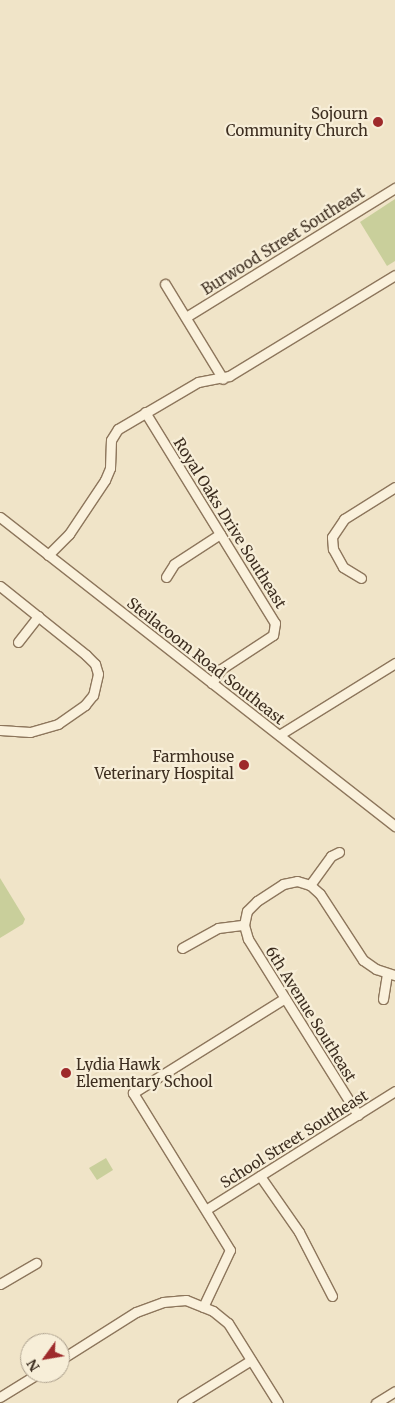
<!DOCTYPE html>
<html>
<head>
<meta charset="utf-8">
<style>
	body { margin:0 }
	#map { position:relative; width:395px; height:1403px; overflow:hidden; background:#f0e4c8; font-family:Merriweather,serif }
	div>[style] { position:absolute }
	.green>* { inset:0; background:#c9cf9b }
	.roads { filter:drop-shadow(1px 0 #8d765c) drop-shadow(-1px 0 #8d765c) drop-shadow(0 1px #8d765c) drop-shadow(0 -1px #8d765c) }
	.minor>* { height:9px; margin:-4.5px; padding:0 4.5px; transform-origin:4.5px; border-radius:4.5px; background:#faf1dc }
	.dots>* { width:14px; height:14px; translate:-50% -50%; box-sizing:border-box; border:2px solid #f7eed8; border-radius:50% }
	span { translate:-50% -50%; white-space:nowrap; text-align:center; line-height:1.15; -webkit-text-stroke:4.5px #f7eed8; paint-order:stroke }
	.poi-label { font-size:15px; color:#3d2e20 }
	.right { translate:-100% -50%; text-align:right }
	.left { translate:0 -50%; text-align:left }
	.street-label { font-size:15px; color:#3d2e20 }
	.north { position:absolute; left:20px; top:1333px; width:50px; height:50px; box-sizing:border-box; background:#f7eed8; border:1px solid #ada18e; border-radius:50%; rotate:238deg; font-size:14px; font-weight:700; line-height:20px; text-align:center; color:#3d2e20 }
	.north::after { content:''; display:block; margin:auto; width:18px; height:22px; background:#9e2a2b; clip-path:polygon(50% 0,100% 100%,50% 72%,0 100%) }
</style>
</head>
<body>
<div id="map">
	<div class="green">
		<div style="clip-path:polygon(395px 199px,395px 261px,387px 266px,360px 222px)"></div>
		<div style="clip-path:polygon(0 878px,25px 919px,23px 924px,0 938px)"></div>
		<div style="clip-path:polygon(106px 1158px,113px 1170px,97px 1180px,89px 1168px)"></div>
	</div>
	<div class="roads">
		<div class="minor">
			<div style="left:165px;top:284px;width:111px;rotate:58.6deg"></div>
			<div style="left:186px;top:317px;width:246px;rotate:-31.7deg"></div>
			<div style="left:145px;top:412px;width:248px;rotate:58.4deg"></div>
			<div style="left:275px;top:623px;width:12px;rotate:99deg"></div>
			<div style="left:273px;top:635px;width:62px;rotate:146.8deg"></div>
			<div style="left:221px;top:669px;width:17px;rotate:123deg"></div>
			<div style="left:0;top:517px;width:502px;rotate:38.04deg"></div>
			<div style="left:48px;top:555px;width:30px;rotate:-45deg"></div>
			<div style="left:69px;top:534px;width:65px;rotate:-56.3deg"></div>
			<div style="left:105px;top:480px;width:13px;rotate:-67deg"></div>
			<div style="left:110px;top:468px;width:28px;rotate:-88deg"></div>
			<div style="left:111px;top:440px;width:13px;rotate:-58deg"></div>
			<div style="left:118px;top:429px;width:93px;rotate:-30.4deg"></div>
			<div style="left:198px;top:382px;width:32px;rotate:-11deg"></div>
			<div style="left:229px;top:376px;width:194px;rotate:-31.3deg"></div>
			<div style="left:166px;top:577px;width:15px;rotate:-58deg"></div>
			<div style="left:174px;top:564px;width:55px;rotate:-33.1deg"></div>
			<div style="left:361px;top:578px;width:21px;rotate:-149deg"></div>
			<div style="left:343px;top:567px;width:21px;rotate:-119deg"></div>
			<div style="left:333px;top:549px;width:12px;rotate:-95deg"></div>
			<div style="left:332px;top:537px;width:22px;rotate:-56deg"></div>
			<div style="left:344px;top:519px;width:60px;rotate:-32.1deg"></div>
			<div style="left:0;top:586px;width:110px;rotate:38.7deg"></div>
			<div style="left:86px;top:655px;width:13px;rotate:45deg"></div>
			<div style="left:95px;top:664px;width:10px;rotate:73deg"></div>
			<div style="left:98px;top:674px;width:22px;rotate:103deg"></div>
			<div style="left:93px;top:695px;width:13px;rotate:129deg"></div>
			<div style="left:85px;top:705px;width:33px;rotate:145deg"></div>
			<div style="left:58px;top:724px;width:29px;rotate:164deg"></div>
			<div style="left:30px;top:732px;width:30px;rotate:-176deg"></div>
			<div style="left:18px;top:642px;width:33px;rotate:-52deg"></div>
			<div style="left:279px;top:735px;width:137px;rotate:-31.8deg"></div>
			<div style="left:310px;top:885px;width:36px;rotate:-54deg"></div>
			<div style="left:331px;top:856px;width:9px;rotate:-27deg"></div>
			<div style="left:182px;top:948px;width:41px;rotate:-29.1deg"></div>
			<div style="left:218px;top:928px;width:26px;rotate:-7deg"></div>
			<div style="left:383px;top:999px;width:26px;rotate:-81deg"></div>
			<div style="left:358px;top:1115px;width:208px;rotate:-122deg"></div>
			<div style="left:248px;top:939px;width:15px;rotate:-106deg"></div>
			<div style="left:244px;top:925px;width:14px;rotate:-78deg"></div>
			<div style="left:247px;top:911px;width:14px;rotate:-45deg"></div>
			<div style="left:257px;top:901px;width:31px;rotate:-33deg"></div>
			<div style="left:283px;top:884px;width:14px;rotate:-12deg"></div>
			<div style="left:297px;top:881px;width:14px;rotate:17deg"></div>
			<div style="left:310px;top:885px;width:13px;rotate:42deg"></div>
			<div style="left:320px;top:894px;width:79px;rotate:56.9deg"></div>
			<div style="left:363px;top:960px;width:16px;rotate:35deg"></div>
			<div style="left:376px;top:969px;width:20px;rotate:18deg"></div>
			<div style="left:260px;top:1176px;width:68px;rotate:55.1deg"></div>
			<div style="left:299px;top:1232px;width:72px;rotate:62.7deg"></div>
			<div style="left:207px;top:1209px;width:222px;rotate:-32.1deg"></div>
			<div style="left:0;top:1284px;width:42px;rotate:-30.3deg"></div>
			<div style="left:203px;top:1307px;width:63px;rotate:-64.7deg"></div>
			<div style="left:230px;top:1250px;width:185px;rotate:-121.7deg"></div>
			<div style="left:133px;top:1093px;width:179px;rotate:-32deg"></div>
			<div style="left:60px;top:1360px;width:90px;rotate:-32.3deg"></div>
			<div style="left:136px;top:1312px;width:29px;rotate:-20deg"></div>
			<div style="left:163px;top:1302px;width:23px;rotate:-5deg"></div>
			<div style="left:186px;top:1300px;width:29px;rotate:22deg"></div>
			<div style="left:213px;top:1311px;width:19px;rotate:39deg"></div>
			<div style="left:228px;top:1323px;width:94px;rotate:58deg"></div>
			<div style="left:0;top:1397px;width:46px;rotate:-31.6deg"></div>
			<div style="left:182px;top:1403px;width:81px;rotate:-31.9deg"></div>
			<div style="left:376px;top:1403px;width:22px;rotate:-32deg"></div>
		</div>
	</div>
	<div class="dots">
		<div style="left:378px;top:122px;background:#9e2a2b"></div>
		<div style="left:244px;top:765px;background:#9e2a2b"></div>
		<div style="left:66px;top:1073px;background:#9e2a2b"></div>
	</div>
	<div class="poi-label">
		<span class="right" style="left:368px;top:122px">Sojourn<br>Community Church</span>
		<span class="right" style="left:234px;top:765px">Farmhouse<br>Veterinary Hospital</span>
		<span class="left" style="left:76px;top:1073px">Lydia Hawk<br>Elementary School</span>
	</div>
	<div class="street-label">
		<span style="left:283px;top:241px;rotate:-32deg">Burwood Street Southeast</span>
		<span style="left:230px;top:523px;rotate:58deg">Royal Oaks Drive Southeast</span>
		<span style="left:206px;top:661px;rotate:38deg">Steilacoom Road Southeast</span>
		<span style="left:311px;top:1014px;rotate:58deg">6th Avenue Southeast</span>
		<span style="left:294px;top:1139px;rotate:-32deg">School Street Southeast</span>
	</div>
	<div class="north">N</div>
</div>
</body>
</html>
